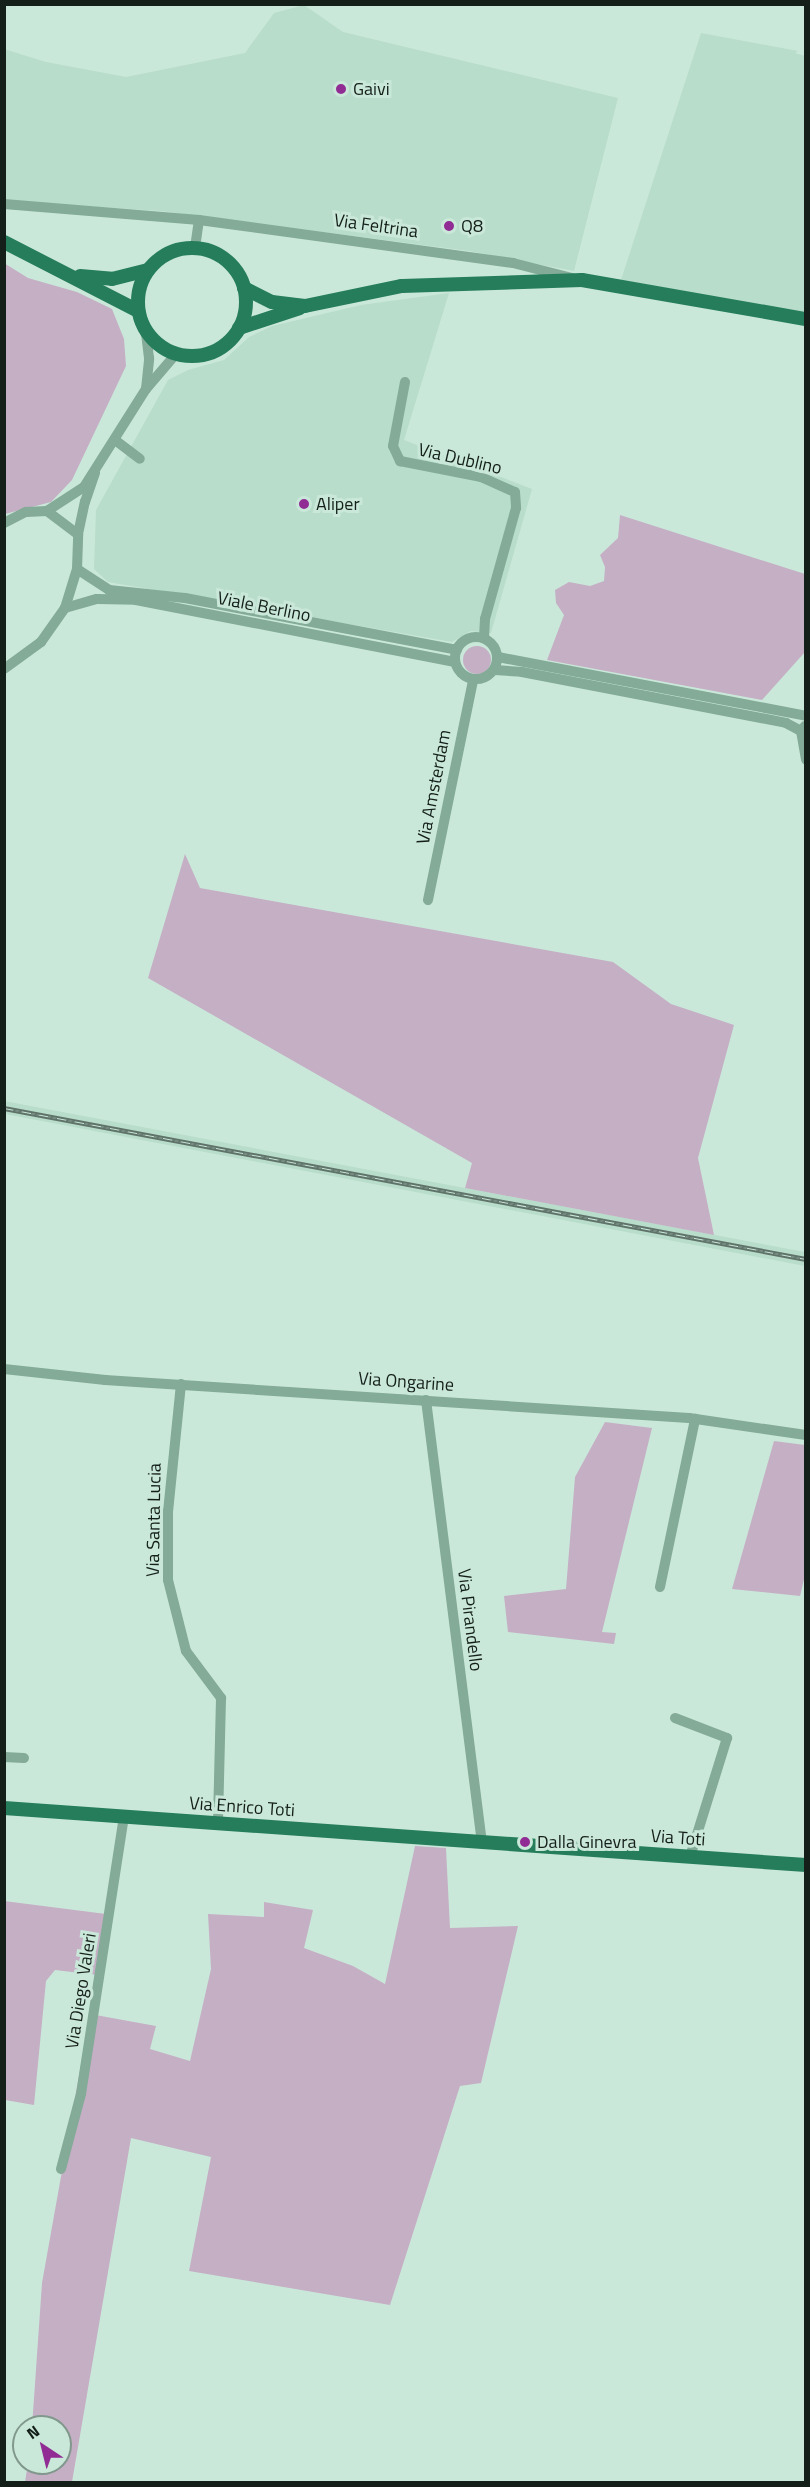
<!DOCTYPE html>
<html>
<head>
<meta charset="utf-8">
<style>
	body { margin:0 }
	#map { position:relative; width:810px; height:2487px; overflow:hidden; background:#cae8d9; font-family:"Titillium Web",sans-serif }
	div>[style] { position:absolute }
	.built>* { inset:0; background:#b8ddca }
	.green>* { inset:0; background:#c5afc5 }
	.round { border-radius:50% }
	.minor>* { height:10px; margin:-5px; padding:0 5px; transform-origin:5px; border-radius:5px; background:#83ab97 }
	.minor>.ring { margin:-5px; padding:0; box-sizing:content-box; background:none; border:10px solid #83ab97; border-radius:50% }
	.major>* { height:14px; margin:-7px; padding:0 7px; transform-origin:7px; border-radius:7px; background:#257d5b }
	.major>.ring { margin:-7px; padding:0; box-sizing:content-box; background:none; border:14px solid #257d5b; border-radius:50% }
	.rail>* { height:5px; margin-top:-2.5px; transform-origin:0; background:repeating-linear-gradient(90deg,#cae8d9 0 9px,#60736a 0 18px); box-sizing:border-box; border-block:2px solid #60736a }
	.dots>* { width:16px; height:16px; translate:-50% -50%; box-sizing:border-box; border:3px solid #cae8d9; border-radius:50% }
	span { translate:-50% -50%; white-space:nowrap; text-align:center; line-height:1.15; -webkit-text-stroke:6px #cae8d9; paint-order:stroke }
	.poi-label { font-size:18px; color:#141f1a }
	.left { translate:0 -50%; text-align:left }
	.street-label { font-size:18px; color:#141f1a }
	.frame { position:absolute; inset:0; border:6px solid #141f1a; pointer-events:none }
	.north { position:absolute; left:12px; top:2415px; width:60px; height:60px; box-sizing:border-box; background:#cae8d9; border:2px solid #81988d; border-radius:50%; rotate:325deg; font-size:16px; font-weight:700; line-height:24px; text-align:center; color:#141f1a }
	.north::after { content:''; display:block; margin:auto; width:21px; height:27px; background:#902c93; clip-path:polygon(50% 0,100% 100%,50% 72%,0 100%) }
</style>
</head>
<body>
<div id="map">
	<div class="built">
		<div style="clip-path:polygon(304px 5px,343px 32px,618px 98px,574px 271px,469px 251px,161px 211px,5px 201px,4px 49px,46px 62px,126px 77px,245px 53px,274px 13px)"></div>
		<div style="clip-path:polygon(701px 33px,798px 51px,795px 53px,805px 56px,805px 314px,621px 280px)"></div>
		<div style="clip-path:polygon(449px 293px,404px 440px,532px 489px,491px 633px,471px 631px,452px 642px,108px 582px,94px 569px,96px 510px,168px 380px,188px 370px,224px 360px,249px 337px,272px 326px,361px 305px)"></div>
		<div style="clip-path:polygon(4px 1101px,805px 1252px,805px 1266px,5px 1114px)"></div>
	</div>
	<div class="green">
		<div style="clip-path:polygon(4px 263px,28px 278px,77px 292px,112px 309px,124px 339px,126px 366px,72px 480px,51px 502px,5px 514px)"></div>
		<div style="clip-path:polygon(620px 515px,805px 574px,805px 652px,762px 700px,547px 660px,564px 615px,556px 603px,555px 590px,569px 582px,590px 586px,604px 581px,605px 567px,600px 555px,618px 538px)"></div>
		<div class="round" style="left:463px;top:646px;width:28px;height:28px"></div>
		<div style="clip-path:polygon(185px 854px,200px 888px,613px 962px,671px 1004px,734px 1025px,698px 1158px,714px 1235px,465px 1188px,472px 1163px,148px 978px)"></div>
		<div style="clip-path:polygon(605px 1422px,652px 1428px,602px 1632px,616px 1633px,614px 1644px,508px 1632px,504px 1596px,566px 1589px,575px 1477px)"></div>
		<div style="clip-path:polygon(774px 1441px,805px 1445px,806px 1571px,800px 1596px,732px 1589px)"></div>
		<div style="clip-path:polygon(415px 1846px,446px 1848px,450px 1928px,518px 1926px,481px 2083px,460px 2086px,390px 2305px,189px 2271px,211px 2157px,131px 2138px,72px 2482px,25px 2482px,28px 2463px,60px 2463px,60px 2427px,32px 2427px,42px 2283px,90px 2014px,156px 2026px,150px 2049px,190px 2061px,211px 1969px,208px 1914px,264px 1917px,264px 1902px,313px 1910px,304px 1948px,353px 1966px,385px 1984px)"></div>
		<div style="clip-path:polygon(4px 1901px,106px 1914px,97px 1975px,55px 1970px,46px 1981px,34px 2105px,5px 2100px)"></div>
	</div>
	<div class="minor">
		<div style="left:4px;top:204px;width:196px;rotate:4.7deg"></div>
		<div style="left:199px;top:220px;width:317px;rotate:7.8deg"></div>
		<div style="left:513px;top:263px;width:61px;rotate:14.3deg"></div>
		<div style="left:195px;top:248px;width:28px;rotate:-82deg"></div>
		<div style="left:405px;top:382px;width:65px;rotate:100.6deg"></div>
		<div style="left:393px;top:446px;width:17px;rotate:65deg"></div>
		<div style="left:400px;top:461px;width:83px;rotate:11.2deg"></div>
		<div style="left:481px;top:477px;width:37px;rotate:24deg"></div>
		<div style="left:515px;top:492px;width:16px;rotate:86deg"></div>
		<div style="left:516px;top:508px;width:115px;rotate:105.6deg"></div>
		<div style="left:485px;top:619px;width:19px;rotate:93deg"></div>
		<div style="left:146px;top:389px;width:31px;rotate:-84deg"></div>
		<div style="left:149px;top:358px;width:26px;rotate:-97deg"></div>
		<div style="left:115px;top:440px;width:31px;rotate:37deg"></div>
		<div style="left:47px;top:511px;width:44px;rotate:-33deg"></div>
		<div style="left:84px;top:487px;width:116px;rotate:-57.7deg"></div>
		<div style="left:146px;top:389px;width:46px;rotate:-49.4deg"></div>
		<div style="left:4px;top:523px;width:25px;rotate:-27deg"></div>
		<div style="left:26px;top:512px;width:21px;rotate:-3deg"></div>
		<div style="left:47px;top:511px;width:39px;rotate:37deg"></div>
		<div style="left:77px;top:569px;width:38px;rotate:33deg"></div>
		<div style="left:109px;top:590px;width:76px;rotate:6deg"></div>
		<div style="left:185px;top:598px;width:277px;rotate:10.8deg"></div>
		<div style="left:65px;top:608px;width:33px;rotate:-16deg"></div>
		<div style="left:97px;top:599px;width:39px;rotate:1deg"></div>
		<div style="left:136px;top:600px;width:325px;rotate:11deg"></div>
		<div class="ring" style="left:455px;top:637px;width:32px;height:32px"></div>
		<div style="left:498px;top:657px;width:314px;rotate:10.8deg"></div>
		<div style="left:4px;top:669px;width:46px;rotate:-36.1deg"></div>
		<div style="left:41px;top:642px;width:42px;rotate:-54.8deg"></div>
		<div style="left:65px;top:608px;width:41px;rotate:-72.9deg"></div>
		<div style="left:77px;top:569px;width:35px;rotate:-88deg"></div>
		<div style="left:78px;top:534px;width:33px;rotate:-78deg"></div>
		<div style="left:85px;top:502px;width:31px;rotate:-71deg"></div>
		<div style="left:495px;top:670px;width:27px;rotate:4deg"></div>
		<div style="left:522px;top:672px;width:269px;rotate:10.9deg"></div>
		<div style="left:786px;top:723px;width:17px;rotate:28deg"></div>
		<div style="left:805px;top:726px;width:6px;rotate:129deg"></div>
		<div style="left:801px;top:731px;width:29px;rotate:80deg"></div>
		<div style="left:428px;top:900px;width:225px;rotate:-78.4deg"></div>
		<div style="left:4px;top:1369px;width:102px;rotate:6.2deg"></div>
		<div style="left:105px;top:1380px;width:585px;rotate:3.72deg"></div>
		<div style="left:689px;top:1418px;width:118px;rotate:8.3deg"></div>
		<div style="left:181px;top:1384px;width:128px;rotate:95.8deg"></div>
		<div style="left:168px;top:1511px;width:69px;rotate:90deg"></div>
		<div style="left:168px;top:1580px;width:73px;rotate:75.8deg"></div>
		<div style="left:186px;top:1651px;width:59px;rotate:53.3deg"></div>
		<div style="left:221px;top:1698px;width:126px;rotate:91.4deg"></div>
		<div style="left:426px;top:1400px;width:447px;rotate:82.8deg"></div>
		<div style="left:660px;top:1587px;width:172px;rotate:-78.2deg"></div>
		<div style="left:675px;top:1718px;width:56px;rotate:21deg"></div>
		<div style="left:727px;top:1738px;width:125px;rotate:107.3deg"></div>
		<div style="left:4px;top:1757px;width:20px;rotate:3deg"></div>
		<div style="left:61px;top:2169px;width:78px;rotate:-75.1deg"></div>
		<div style="left:81px;top:2094px;width:280px;rotate:-81.2deg"></div>
	</div>
	<div class="major">
		<div style="left:4px;top:242px;width:151px;rotate:27.2deg"></div>
		<div class="ring" style="left:138px;top:248px;width:94px;height:94px"></div>
		<div style="left:80px;top:276px;width:32px;rotate:5deg"></div>
		<div style="left:112px;top:279px;width:37px;rotate:-14deg"></div>
		<div style="left:244px;top:288px;width:31px;rotate:27deg"></div>
		<div style="left:272px;top:302px;width:33px;rotate:7deg"></div>
		<div style="left:305px;top:306px;width:99px;rotate:-11.7deg"></div>
		<div style="left:402px;top:286px;width:180px;rotate:-1.9deg"></div>
		<div style="left:582px;top:280px;width:227px;rotate:9.9deg"></div>
		<div style="left:239px;top:328px;width:64px;rotate:-18.2deg"></div>
		<div style="left:4px;top:1808px;width:804px;rotate:4.07deg"></div>
	</div>
	<div class="rail">
		<div style="left:4px;top:1108px;width:816px;rotate:10.66deg"></div>
	</div>
	<div class="dots">
		<div style="left:341px;top:89px;background:#902c93"></div>
		<div style="left:449px;top:226px;background:#902c93"></div>
		<div style="left:304px;top:504px;background:#902c93"></div>
		<div style="left:525px;top:1842px;background:#902c93"></div>
	</div>
	<div class="poi-label">
		<span class="left" style="left:353px;top:89px">Gaivi</span>
		<span class="left" style="left:461px;top:226px">Q8</span>
		<span class="left" style="left:316px;top:504px">Aliper</span>
		<span class="left" style="left:537px;top:1842px">Dalla Ginevra</span>
	</div>
	<div class="street-label">
		<span style="left:376px;top:226px;rotate:8deg">Via Feltrina</span>
		<span style="left:460px;top:459px;rotate:13deg">Via Dublino</span>
		<span style="left:264px;top:607px;rotate:11deg">Viale Berlino</span>
		<span style="left:434px;top:787px;rotate:-79deg">Via Amsterdam</span>
		<span style="left:406px;top:1382px;rotate:4deg">Via Ongarine</span>
		<span style="left:154px;top:1520px;rotate:-89deg">Via Santa Lucia</span>
		<span style="left:470px;top:1620px;rotate:83deg">Via Pirandello</span>
		<span style="left:242px;top:1807px;rotate:4deg">Via Enrico Toti</span>
		<span style="left:678px;top:1838px;rotate:4deg">Via Toti</span>
		<span style="left:81px;top:1991px;rotate:-81deg">Via Diego Valeri</span>
	</div>
	<div class="frame"></div>
	<div class="north">N</div>
</div>
</body>
</html>
